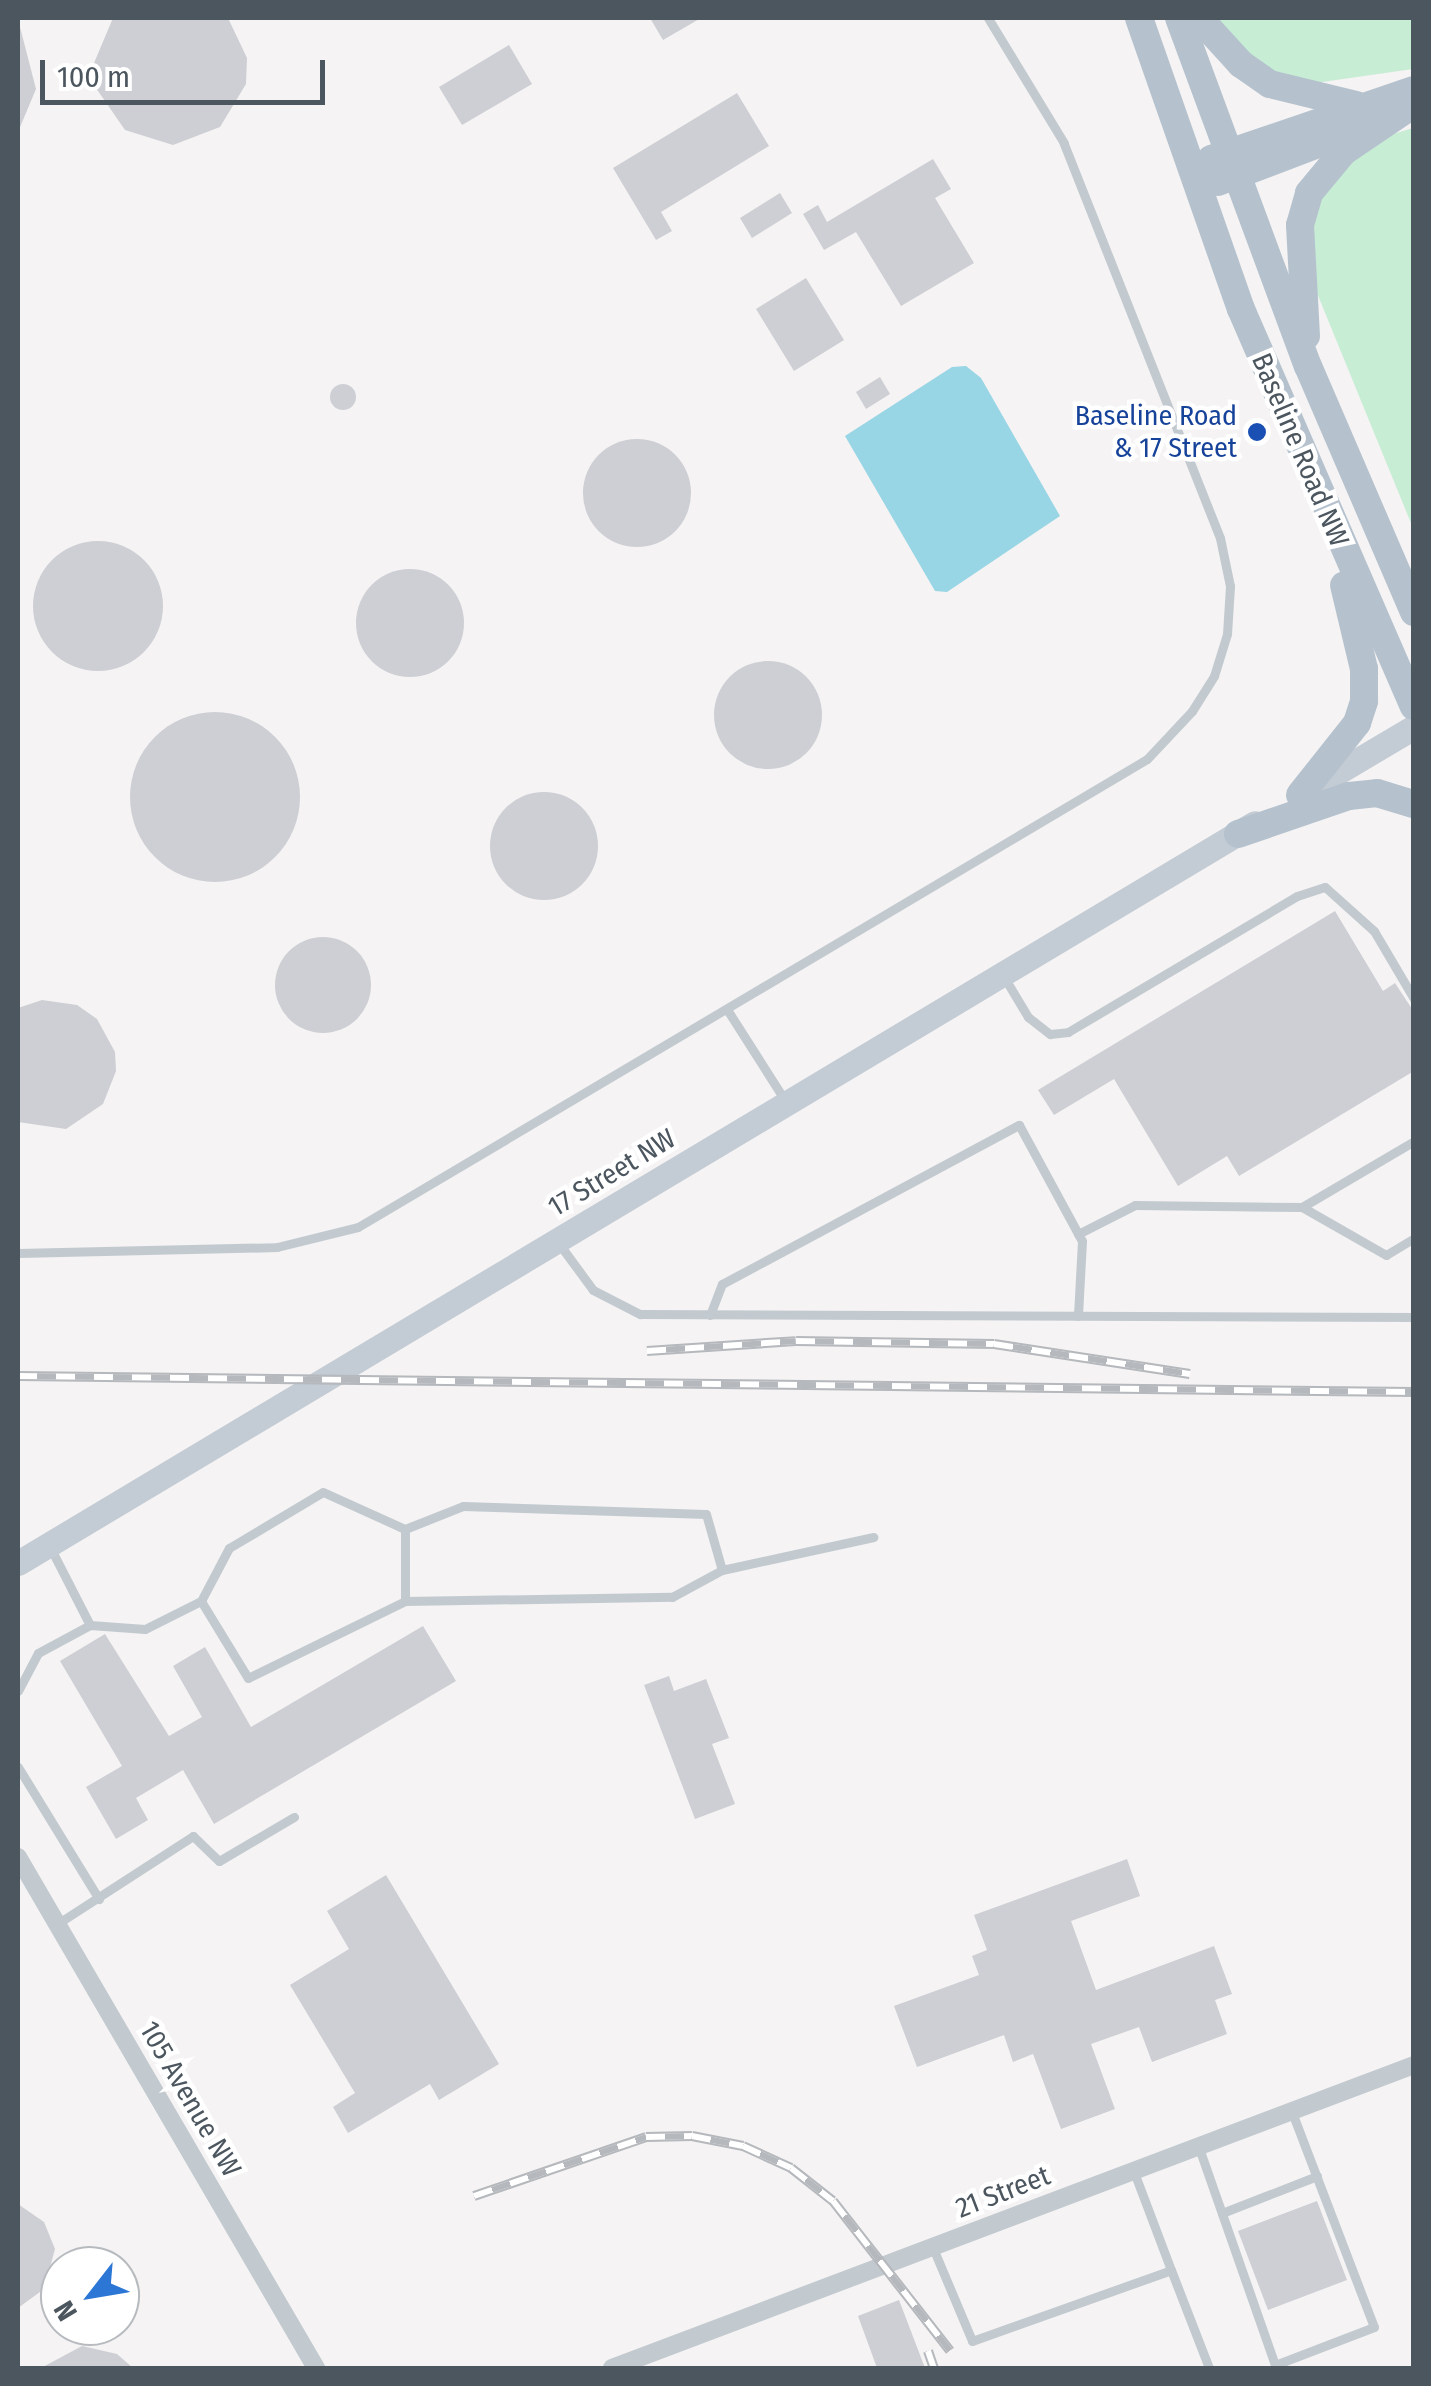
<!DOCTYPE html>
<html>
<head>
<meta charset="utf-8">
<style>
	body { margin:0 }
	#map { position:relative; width:1431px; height:2386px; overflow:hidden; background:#f5f3f3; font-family:"Fira Sans Condensed",sans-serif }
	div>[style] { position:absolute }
	.green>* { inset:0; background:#c7edd5 }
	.water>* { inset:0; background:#98d5e5 }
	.building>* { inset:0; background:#cdcfd4 }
	.round { border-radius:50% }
	.lane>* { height:9px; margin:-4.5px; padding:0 4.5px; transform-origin:4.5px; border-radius:4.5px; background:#c2cad0 }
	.street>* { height:18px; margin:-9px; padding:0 9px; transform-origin:9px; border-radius:9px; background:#c2cad0 }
	.secondary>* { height:25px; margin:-12.5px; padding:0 12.5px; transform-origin:12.5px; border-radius:12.5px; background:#c3cbd4 }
	.primary>* { height:28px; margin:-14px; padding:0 14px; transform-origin:14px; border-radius:14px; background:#b5c2ce }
	.rail>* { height:10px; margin-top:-5px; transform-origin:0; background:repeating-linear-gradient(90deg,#fff 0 19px,#b5b8bc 0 38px); box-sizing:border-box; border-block:2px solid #b5b8bc }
	.dots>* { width:28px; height:28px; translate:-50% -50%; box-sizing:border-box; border:5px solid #fff; border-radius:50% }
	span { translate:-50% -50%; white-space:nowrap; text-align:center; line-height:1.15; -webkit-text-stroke:9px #fff; paint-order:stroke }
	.transit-label { font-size:28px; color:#164399 }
	.right { translate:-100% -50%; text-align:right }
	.street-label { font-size:28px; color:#4c565f }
	.frame { position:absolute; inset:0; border:20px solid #4c565f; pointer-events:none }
	.north { position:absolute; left:40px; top:2246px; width:100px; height:100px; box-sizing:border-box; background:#fff; border:2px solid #b7bbbf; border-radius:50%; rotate:239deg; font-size:28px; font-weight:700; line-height:40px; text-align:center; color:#4c565f }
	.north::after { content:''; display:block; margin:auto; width:35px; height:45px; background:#2c76d5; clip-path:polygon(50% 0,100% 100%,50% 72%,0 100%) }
	.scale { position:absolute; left:40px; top:60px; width:285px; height:45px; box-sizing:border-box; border:5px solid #4c565f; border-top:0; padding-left:12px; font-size:30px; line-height:35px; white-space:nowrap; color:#4c565f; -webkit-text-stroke:8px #fff; paint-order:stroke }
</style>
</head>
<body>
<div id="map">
	<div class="green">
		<div style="clip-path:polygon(1217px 18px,1413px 18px,1413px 69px,1301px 85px,1246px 58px)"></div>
		<div style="clip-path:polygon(1413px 128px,1413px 528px,1310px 276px,1312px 205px,1322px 185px,1387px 136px)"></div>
	</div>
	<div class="water">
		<div style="clip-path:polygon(966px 366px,981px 378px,1060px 516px,947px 592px,935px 591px,845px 436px,952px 367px)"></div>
	</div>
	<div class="building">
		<div style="clip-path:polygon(113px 18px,228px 18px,247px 58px,246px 84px,220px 127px,173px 145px,125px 130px,96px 88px,94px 63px)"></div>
		<div style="clip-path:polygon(650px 18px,701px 18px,663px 40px)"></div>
		<div style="clip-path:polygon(20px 27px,36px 89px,18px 132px,18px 28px)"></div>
		<div style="clip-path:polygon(509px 45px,532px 84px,462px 125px,439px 87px)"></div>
		<div style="clip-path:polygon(737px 93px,769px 146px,661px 212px,672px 231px,656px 240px,613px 168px)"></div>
		<div style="clip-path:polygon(933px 159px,951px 189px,935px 198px,974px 263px,901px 306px,856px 232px,824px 250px,803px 214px,818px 205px,827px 222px)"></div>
		<div style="clip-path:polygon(780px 193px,792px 213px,752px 238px,740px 218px)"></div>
		<div style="clip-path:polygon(806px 278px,844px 340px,794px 371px,756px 309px)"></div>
		<div style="clip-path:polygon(880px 377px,890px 394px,866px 409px,856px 392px)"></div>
		<div class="round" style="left:330px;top:384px;width:26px;height:26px"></div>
		<div class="round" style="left:583px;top:439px;width:108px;height:108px"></div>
		<div class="round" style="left:33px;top:541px;width:130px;height:130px"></div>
		<div class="round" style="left:356px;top:569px;width:108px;height:108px"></div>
		<div class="round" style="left:714px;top:661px;width:108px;height:108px"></div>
		<div class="round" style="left:130px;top:712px;width:170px;height:170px"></div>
		<div class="round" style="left:490px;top:792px;width:108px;height:108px"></div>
		<div style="clip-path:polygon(1335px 911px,1383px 991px,1395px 983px,1414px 1012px,1414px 1071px,1239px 1176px,1227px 1156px,1178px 1186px,1114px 1079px,1054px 1115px,1038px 1090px)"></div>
		<div class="round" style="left:275px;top:937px;width:96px;height:96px"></div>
		<div style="clip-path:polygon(42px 1000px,77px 1005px,97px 1019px,115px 1052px,116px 1071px,103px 1104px,66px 1129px,18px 1122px,18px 1008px)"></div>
		<div style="clip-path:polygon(423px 1626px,456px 1681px,214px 1824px,183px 1770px,136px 1798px,148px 1820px,116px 1839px,86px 1787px,122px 1766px,60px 1661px,105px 1634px,169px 1736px,202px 1717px,173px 1666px,205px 1647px,251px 1727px)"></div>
		<div style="clip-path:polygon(669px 1676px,674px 1691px,706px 1679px,729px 1738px,712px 1744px,735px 1804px,695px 1819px,644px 1685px)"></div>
		<div style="clip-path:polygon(1127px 1859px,1140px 1896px,1071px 1921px,1096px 1990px,1214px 1946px,1232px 1994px,1215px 2000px,1227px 2034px,1152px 2062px,1139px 2027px,1091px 2044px,1115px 2109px,1061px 2129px,1033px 2054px,1013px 2062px,1004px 2035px,917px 2067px,894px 2006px,979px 1975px,972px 1956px,987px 1950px,974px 1915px)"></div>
		<div style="clip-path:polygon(386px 1875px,499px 2064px,439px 2100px,430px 2084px,348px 2133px,333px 2107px,355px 2093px,290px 1985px,349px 1949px,327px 1911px)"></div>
		<div style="clip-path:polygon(1317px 2201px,1347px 2280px,1268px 2310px,1238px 2231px)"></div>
		<div style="clip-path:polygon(18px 2204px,44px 2222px,55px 2249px,44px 2289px,18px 2308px)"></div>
		<div style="clip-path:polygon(899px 2300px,925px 2368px,877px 2368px,858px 2316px)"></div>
		<div style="clip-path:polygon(82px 2346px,117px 2354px,133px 2368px,41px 2368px)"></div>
	</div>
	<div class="lane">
		<div style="left:1004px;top:977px;width:47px;rotate:59deg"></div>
		<div style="left:1028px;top:1017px;width:28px;rotate:38deg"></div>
		<div style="left:1050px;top:1034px;width:18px;rotate:-6deg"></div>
		<div style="left:1068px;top:1032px;width:266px;rotate:-30.7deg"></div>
		<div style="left:1297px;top:896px;width:29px;rotate:-18deg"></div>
		<div style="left:1325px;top:887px;width:66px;rotate:41.9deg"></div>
		<div style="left:1374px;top:931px;width:79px;rotate:59.5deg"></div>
		<div style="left:728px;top:1011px;width:108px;rotate:57.5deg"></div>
		<div style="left:1302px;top:1207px;width:97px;rotate:29.7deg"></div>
		<div style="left:1386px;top:1255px;width:33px;rotate:-31deg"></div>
		<div style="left:1078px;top:1234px;width:64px;rotate:-27deg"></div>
		<div style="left:1135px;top:1205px;width:167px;rotate:0.7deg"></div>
		<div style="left:1302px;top:1207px;width:130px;rotate:-30.5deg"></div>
		<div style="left:557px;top:1241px;width:61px;rotate:53.7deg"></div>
		<div style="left:593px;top:1290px;width:53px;rotate:27.1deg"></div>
		<div style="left:640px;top:1314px;width:774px;rotate:0.22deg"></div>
		<div style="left:18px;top:1253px;width:259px;rotate:-1.3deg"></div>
		<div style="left:277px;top:1247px;width:83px;rotate:-13.9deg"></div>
		<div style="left:358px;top:1227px;width:917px;rotate:-30.67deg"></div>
		<div style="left:1147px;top:759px;width:66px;rotate:-46.8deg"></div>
		<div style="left:1192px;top:711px;width:41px;rotate:-57.8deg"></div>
		<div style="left:1214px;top:676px;width:44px;rotate:-72.8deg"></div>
		<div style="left:1227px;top:634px;width:48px;rotate:-86.4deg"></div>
		<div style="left:1230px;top:586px;width:49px;rotate:-101.8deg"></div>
		<div style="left:1220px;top:538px;width:425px;rotate:-111.6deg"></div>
		<div style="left:1064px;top:143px;width:146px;rotate:-121.3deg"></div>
		<div style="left:710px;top:1315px;width:33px;rotate:-69deg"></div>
		<div style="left:722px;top:1284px;width:337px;rotate:-28.2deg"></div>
		<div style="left:1019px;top:1125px;width:132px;rotate:61.5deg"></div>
		<div style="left:1082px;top:1241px;width:75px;rotate:93.1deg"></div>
		<div style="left:50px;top:1547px;width:88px;rotate:62.9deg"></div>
		<div style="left:90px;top:1625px;width:55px;rotate:4.2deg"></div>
		<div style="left:145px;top:1629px;width:63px;rotate:-26.6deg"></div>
		<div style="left:201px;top:1601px;width:90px;rotate:58.6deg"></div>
		<div style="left:248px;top:1678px;width:175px;rotate:-26.1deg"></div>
		<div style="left:405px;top:1601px;width:72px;rotate:-90deg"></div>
		<div style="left:405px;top:1529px;width:62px;rotate:-21.6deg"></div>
		<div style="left:463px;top:1506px;width:243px;rotate:1.9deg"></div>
		<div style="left:706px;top:1514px;width:58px;rotate:74.1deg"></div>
		<div style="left:722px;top:1570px;width:155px;rotate:-12.3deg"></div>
		<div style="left:201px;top:1601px;width:60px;rotate:-62.2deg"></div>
		<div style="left:229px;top:1548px;width:109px;rotate:-30.8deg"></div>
		<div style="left:323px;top:1492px;width:90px;rotate:24.3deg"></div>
		<div style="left:405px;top:1601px;width:267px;rotate:-0.9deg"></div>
		<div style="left:672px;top:1597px;width:57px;rotate:-28.4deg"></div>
		<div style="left:18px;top:1691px;width:43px;rotate:-62.2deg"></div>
		<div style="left:38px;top:1653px;width:59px;rotate:-28.3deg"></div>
		<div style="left:18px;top:1767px;width:155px;rotate:58.5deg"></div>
		<div style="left:57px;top:1924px;width:162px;rotate:-32.9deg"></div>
		<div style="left:193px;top:1836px;width:36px;rotate:44deg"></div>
		<div style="left:219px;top:1861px;width:87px;rotate:-30.4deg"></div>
		<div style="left:1199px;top:2148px;width:230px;rotate:70.7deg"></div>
		<div style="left:1275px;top:2365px;width:106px;rotate:-21deg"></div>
		<div style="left:1374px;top:2327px;width:230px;rotate:-110.9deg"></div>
		<div style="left:1222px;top:2213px;width:102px;rotate:-21.3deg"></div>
		<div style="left:933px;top:2248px;width:101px;rotate:67.2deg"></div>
		<div style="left:972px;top:2341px;width:211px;rotate:-19.6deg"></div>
		<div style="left:1171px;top:2270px;width:105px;rotate:-110.7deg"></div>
		<div style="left:1171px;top:2270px;width:105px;rotate:68.8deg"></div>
	</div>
	<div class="street">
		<div style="left:18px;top:1857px;width:592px;rotate:59.75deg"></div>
		<div style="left:612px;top:2368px;width:857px;rotate:-20.7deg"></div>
	</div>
	<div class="secondary">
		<div style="left:1306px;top:791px;width:126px;rotate:-30.7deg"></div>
		<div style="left:18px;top:1563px;width:1441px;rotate:-30.89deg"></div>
	</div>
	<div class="primary">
		<div style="left:1139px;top:18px;width:308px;rotate:70.7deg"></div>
		<div style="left:1241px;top:309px;width:433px;rotate:66.5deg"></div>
		<div style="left:1179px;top:18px;width:371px;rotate:69.7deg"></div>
		<div style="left:1308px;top:366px;width:268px;rotate:66.7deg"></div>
		<div style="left:1199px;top:18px;width:62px;rotate:47.6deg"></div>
		<div style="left:1241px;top:64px;width:35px;rotate:35deg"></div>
		<div style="left:1270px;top:84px;width:89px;rotate:13.7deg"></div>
		<div style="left:1211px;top:159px;width:214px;rotate:-18.8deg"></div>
		<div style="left:1218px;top:182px;width:152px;rotate:-20.8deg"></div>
		<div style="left:1306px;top:336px;width:111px;rotate:-93.1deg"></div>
		<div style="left:1300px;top:225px;width:33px;rotate:-74deg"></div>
		<div style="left:1309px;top:193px;width:53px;rotate:-50.3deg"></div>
		<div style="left:1343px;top:152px;width:75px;rotate:-34.1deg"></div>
		<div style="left:1300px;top:795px;width:92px;rotate:-51.6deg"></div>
		<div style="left:1357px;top:723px;width:23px;rotate:-72deg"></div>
		<div style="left:1364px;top:701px;width:32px;rotate:-90deg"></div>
		<div style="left:1364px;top:669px;width:86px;rotate:-103.4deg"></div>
		<div style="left:1238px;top:834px;width:117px;rotate:-18.9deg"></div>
		<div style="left:1349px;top:796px;width:28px;rotate:-6deg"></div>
		<div style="left:1377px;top:793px;width:39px;rotate:17deg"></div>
	</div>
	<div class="rail">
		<div style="left:647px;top:1351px;width:149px;rotate:-3.8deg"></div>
		<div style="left:796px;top:1341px;width:198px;rotate:0.9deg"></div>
		<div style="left:994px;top:1344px;width:198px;rotate:8.7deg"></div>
		<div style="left:18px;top:1376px;width:1396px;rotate:0.66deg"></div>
		<div style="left:474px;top:2196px;width:182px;rotate:-18.9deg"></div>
		<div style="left:646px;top:2137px;width:46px;rotate:-1.2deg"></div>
		<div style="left:692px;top:2136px;width:52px;rotate:11.1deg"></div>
		<div style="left:743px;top:2146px;width:53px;rotate:24.6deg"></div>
		<div style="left:791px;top:2168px;width:53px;rotate:38.2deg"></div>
		<div style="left:833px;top:2201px;width:190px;rotate:52deg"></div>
		<div style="left:928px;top:2351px;width:18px;rotate:71deg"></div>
	</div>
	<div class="dots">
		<div style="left:1257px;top:432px;background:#1a4fb4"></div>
	</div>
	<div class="transit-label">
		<span class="right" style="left:1237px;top:432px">Baseline Road<br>&amp; 17 Street</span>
	</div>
	<div class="street-label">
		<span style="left:1300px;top:450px;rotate:67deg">Baseline Road NW</span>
		<span style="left:612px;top:1173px;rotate:-31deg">17 Street NW</span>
		<span style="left:190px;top:2099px;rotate:60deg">105 Avenue NW</span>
		<span style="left:1003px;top:2192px;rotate:-21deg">21 Street</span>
	</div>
	<div class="frame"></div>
	<div class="north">N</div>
	<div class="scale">100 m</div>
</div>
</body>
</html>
